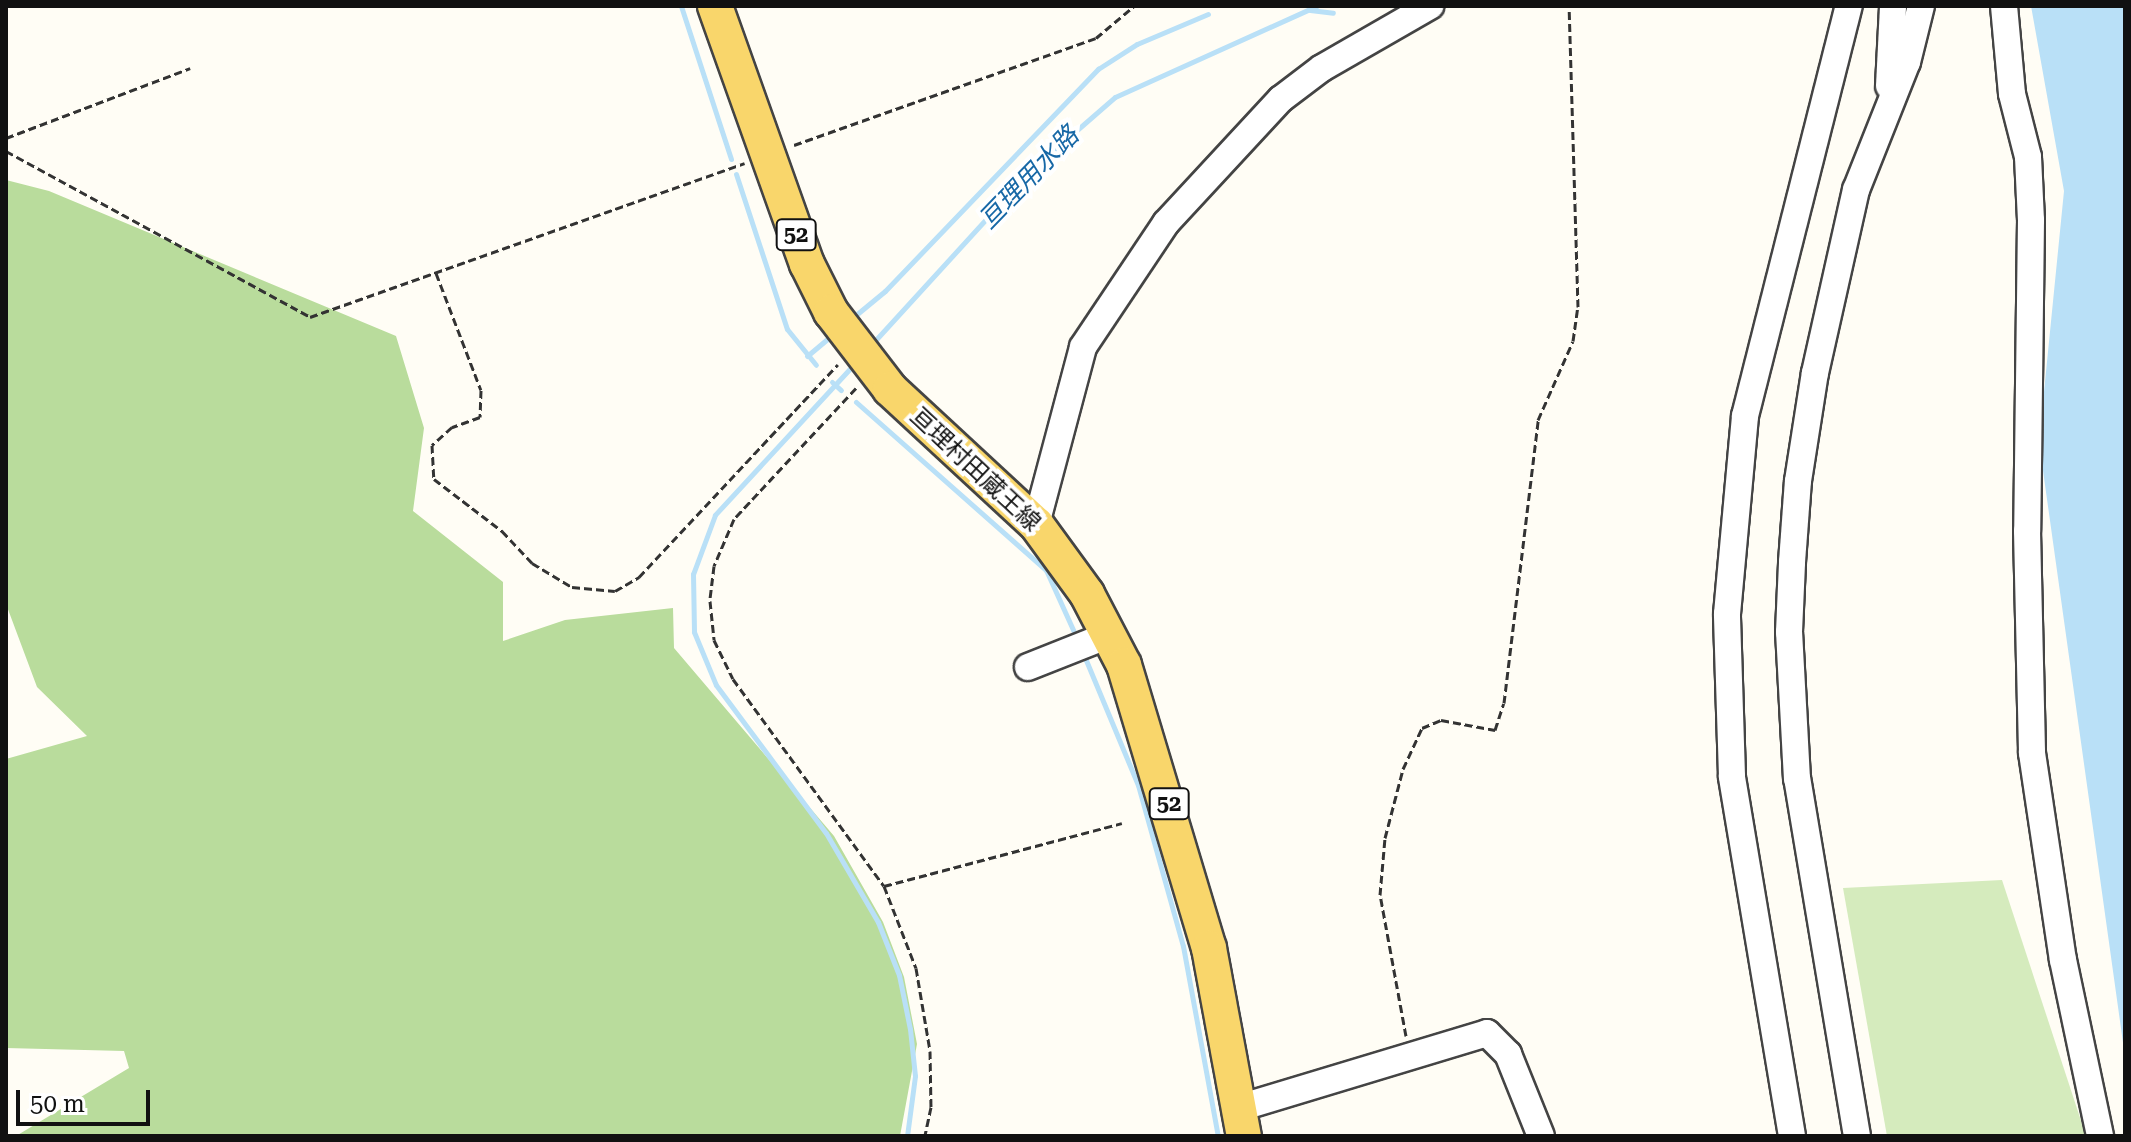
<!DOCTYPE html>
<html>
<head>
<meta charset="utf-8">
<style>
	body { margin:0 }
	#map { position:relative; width:2131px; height:1142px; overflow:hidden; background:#fffdf5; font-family:"Roboto Serif","Noto Sans JP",serif }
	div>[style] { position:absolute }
	.green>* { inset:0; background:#d5ebbd }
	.forest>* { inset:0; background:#b9dc9c }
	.water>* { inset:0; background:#b9e0f7 }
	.stream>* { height:5px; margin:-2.5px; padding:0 2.5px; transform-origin:2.5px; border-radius:2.5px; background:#b9e0f7 }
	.path>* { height:3px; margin-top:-1.5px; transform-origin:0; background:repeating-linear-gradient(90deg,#333 0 8px,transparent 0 12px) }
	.roads { filter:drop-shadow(2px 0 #444) drop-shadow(-2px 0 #444) drop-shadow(0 2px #444) drop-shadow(0 -2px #444) }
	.minor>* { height:26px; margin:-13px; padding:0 13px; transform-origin:13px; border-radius:13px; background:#fff }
	.major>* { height:34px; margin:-17px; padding:0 17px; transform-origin:17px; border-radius:17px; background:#f9d66b }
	span { translate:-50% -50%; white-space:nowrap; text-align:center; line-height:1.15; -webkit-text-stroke:8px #fff; paint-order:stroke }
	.shield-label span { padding:2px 6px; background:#fff; border:2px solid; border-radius:6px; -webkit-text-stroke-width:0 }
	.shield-label { font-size:22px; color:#111; font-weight:700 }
	.street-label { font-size:24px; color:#111 }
	.water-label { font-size:26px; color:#1768a6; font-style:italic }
	.frame { position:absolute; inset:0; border:8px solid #111; pointer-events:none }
	.scale { position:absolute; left:16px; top:1090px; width:134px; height:36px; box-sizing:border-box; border:4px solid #111; border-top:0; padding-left:10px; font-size:24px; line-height:28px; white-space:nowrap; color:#111; -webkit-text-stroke:6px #fff; paint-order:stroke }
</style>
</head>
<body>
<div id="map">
	<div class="green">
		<div style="clip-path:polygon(2002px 880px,2086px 1136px,1887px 1136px,1843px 888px)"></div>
	</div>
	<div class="forest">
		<div style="clip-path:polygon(6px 180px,49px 191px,396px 336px,424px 428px,413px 511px,503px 582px,503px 641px,565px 620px,673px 608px,674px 648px,834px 836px,883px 922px,904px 977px,917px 1044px,900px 1136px,16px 1136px,129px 1068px,124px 1051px,6px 1048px,6px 759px,87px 736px,37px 687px,6px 604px)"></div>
	</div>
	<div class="water">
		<div style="clip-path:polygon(2031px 6px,2125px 6px,2125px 1057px,2039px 442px,2064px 191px)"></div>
	</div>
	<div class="stream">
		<div style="left:681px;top:6px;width:161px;rotate:71.9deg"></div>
		<div style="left:1310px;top:10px;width:23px;rotate:7deg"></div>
		<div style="left:736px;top:174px;width:163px;rotate:71.8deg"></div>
		<div style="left:787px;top:329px;width:46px;rotate:51.1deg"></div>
		<div style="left:851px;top:319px;width:44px;rotate:-39.5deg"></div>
		<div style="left:885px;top:291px;width:308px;rotate:-46.2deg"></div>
		<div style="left:1098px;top:69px;width:46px;rotate:-32.7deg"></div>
		<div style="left:1137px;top:44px;width:77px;rotate:-22.9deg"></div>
		<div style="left:871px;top:345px;width:237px;rotate:-47.6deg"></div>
		<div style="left:1031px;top:170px;width:111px;rotate:-41deg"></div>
		<div style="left:1115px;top:97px;width:222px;rotate:-24.3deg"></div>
		<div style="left:807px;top:356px;width:35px;rotate:-40deg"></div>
		<div style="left:856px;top:362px;width:208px;rotate:132.7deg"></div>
		<div style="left:715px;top:515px;width:63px;rotate:110.4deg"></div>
		<div style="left:693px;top:574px;width:58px;rotate:89deg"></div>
		<div style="left:694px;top:632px;width:57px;rotate:67.5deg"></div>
		<div style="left:716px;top:685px;width:184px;rotate:53.4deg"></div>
		<div style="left:826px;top:833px;width:103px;rotate:59.7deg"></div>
		<div style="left:878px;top:922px;width:57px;rotate:68.4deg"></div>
		<div style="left:899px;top:975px;width:55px;rotate:78.5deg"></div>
		<div style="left:910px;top:1029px;width:47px;rotate:83.9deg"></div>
		<div style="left:915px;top:1076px;width:61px;rotate:97.6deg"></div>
		<div style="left:832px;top:382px;width:12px;rotate:42deg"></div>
		<div style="left:856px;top:402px;width:254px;rotate:41.5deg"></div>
		<div style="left:1046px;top:570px;width:78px;rotate:65.7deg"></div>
		<div style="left:1083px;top:653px;width:143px;rotate:67.4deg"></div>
		<div style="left:1138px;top:785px;width:167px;rotate:74.4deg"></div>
		<div style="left:1183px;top:946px;width:193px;rotate:79.6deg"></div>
	</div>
	<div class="path">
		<div style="left:6px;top:138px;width:197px;rotate:-20.8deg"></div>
		<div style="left:794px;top:145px;width:320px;rotate:-19.5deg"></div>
		<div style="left:1096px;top:38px;width:50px;rotate:-40.1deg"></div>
		<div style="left:6px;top:151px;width:346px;rotate:28.6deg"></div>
		<div style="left:310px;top:317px;width:461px;rotate:-19.5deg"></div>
		<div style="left:436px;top:273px;width:125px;rotate:69deg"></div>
		<div style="left:481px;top:390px;width:27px;rotate:92deg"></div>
		<div style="left:480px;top:417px;width:30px;rotate:160deg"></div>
		<div style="left:452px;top:427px;width:27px;rotate:138deg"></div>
		<div style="left:432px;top:445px;width:34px;rotate:87deg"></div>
		<div style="left:434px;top:479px;width:86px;rotate:37.4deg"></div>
		<div style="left:502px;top:531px;width:44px;rotate:46.8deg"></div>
		<div style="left:532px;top:563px;width:47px;rotate:31deg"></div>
		<div style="left:572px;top:587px;width:43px;rotate:5.3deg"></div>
		<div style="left:615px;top:591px;width:28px;rotate:-30deg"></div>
		<div style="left:639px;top:577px;width:291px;rotate:-46.9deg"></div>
		<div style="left:856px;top:388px;width:179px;rotate:133deg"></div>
		<div style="left:734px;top:519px;width:51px;rotate:113.1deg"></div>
		<div style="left:714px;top:566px;width:35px;rotate:97deg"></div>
		<div style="left:710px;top:601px;width:39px;rotate:84deg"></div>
		<div style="left:714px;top:640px;width:43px;rotate:64deg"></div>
		<div style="left:733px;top:679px;width:256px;rotate:53.9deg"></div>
		<div style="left:884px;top:886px;width:88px;rotate:68.7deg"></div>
		<div style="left:916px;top:968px;width:84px;rotate:80.4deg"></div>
		<div style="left:930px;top:1051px;width:56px;rotate:89deg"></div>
		<div style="left:931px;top:1107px;width:30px;rotate:102deg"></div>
		<div style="left:884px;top:886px;width:246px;rotate:-14.8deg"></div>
		<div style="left:1406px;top:1036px;width:143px;rotate:-100.4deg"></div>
		<div style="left:1380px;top:895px;width:57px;rotate:-85deg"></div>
		<div style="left:1385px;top:838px;width:71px;rotate:-75.4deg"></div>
		<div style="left:1403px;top:769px;width:45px;rotate:-65.1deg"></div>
		<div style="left:1422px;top:728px;width:21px;rotate:-23deg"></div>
		<div style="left:1441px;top:720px;width:55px;rotate:10.5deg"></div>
		<div style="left:1495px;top:730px;width:28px;rotate:-72deg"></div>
		<div style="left:1504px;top:703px;width:285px;rotate:-83.1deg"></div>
		<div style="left:1538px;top:420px;width:86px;rotate:-66.1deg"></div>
		<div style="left:1573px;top:341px;width:34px;rotate:-82deg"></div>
		<div style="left:1578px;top:307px;width:301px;rotate:-91.7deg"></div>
	</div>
	<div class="roads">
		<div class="minor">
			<div style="left:2004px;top:6px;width:88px;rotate:84.8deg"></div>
			<div style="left:2012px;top:94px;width:65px;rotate:75.7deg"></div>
			<div style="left:2028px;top:157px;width:63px;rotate:87.3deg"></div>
			<div style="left:2031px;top:220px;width:311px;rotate:90.7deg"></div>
			<div style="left:2027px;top:531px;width:222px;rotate:88.7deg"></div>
			<div style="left:2032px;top:753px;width:209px;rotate:81.5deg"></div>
			<div style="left:2063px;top:960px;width:180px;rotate:78.1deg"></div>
			<div style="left:1889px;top:86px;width:80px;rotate:-87.1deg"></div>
			<div style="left:1036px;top:524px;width:183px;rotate:-75.1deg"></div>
			<div style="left:1083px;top:347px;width:149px;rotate:-56.2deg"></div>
			<div style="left:1166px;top:223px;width:169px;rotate:-47.2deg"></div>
			<div style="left:1281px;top:99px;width:51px;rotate:-37.1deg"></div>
			<div style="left:1322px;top:68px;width:125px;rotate:-29.9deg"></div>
			<div style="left:1028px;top:667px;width:87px;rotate:-21.6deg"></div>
			<div style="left:1239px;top:1108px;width:259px;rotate:-16.8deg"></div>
			<div style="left:1487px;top:1033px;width:30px;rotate:45deg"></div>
			<div style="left:1508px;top:1054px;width:88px;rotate:68.1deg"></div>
			<div style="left:1792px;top:1136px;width:365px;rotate:-99.5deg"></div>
			<div style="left:1732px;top:776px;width:162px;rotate:-91.8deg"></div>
			<div style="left:1727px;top:614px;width:199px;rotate:-84.8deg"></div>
			<div style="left:1745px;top:416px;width:423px;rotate:-75.8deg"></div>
			<div style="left:1857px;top:1136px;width:362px;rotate:-99.5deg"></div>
			<div style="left:1797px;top:779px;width:147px;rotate:-93.1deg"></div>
			<div style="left:1789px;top:632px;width:70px;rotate:-87.5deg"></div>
			<div style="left:1792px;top:562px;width:81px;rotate:-85.8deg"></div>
			<div style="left:1798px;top:481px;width:109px;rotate:-81.1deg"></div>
			<div style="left:1815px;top:373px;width:188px;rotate:-77.4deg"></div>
			<div style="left:1856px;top:190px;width:138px;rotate:-68.3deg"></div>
			<div style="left:1907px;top:62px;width:58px;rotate:-76deg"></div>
		</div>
		<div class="major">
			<div style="left:715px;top:6px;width:274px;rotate:70.4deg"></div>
			<div style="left:807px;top:264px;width:54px;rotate:63.4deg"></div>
			<div style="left:831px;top:312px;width:97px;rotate:52.5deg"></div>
			<div style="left:890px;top:389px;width:199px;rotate:42.8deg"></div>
			<div style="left:1036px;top:524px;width:87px;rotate:53.9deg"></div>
			<div style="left:1087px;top:594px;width:80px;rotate:62.5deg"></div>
			<div style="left:1124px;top:665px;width:295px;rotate:73.3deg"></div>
			<div style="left:1209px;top:948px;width:191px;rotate:79.5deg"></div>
		</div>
	</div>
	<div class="shield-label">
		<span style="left:796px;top:235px">52</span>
		<span style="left:1169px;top:804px">52</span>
	</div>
	<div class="street-label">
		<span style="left:975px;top:470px;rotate:43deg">亘理村田蔵王線</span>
	</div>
	<div class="water-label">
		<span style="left:1029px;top:178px;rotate:-46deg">亘理用水路</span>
	</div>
	<div class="frame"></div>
	<div class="scale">50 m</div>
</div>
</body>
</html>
